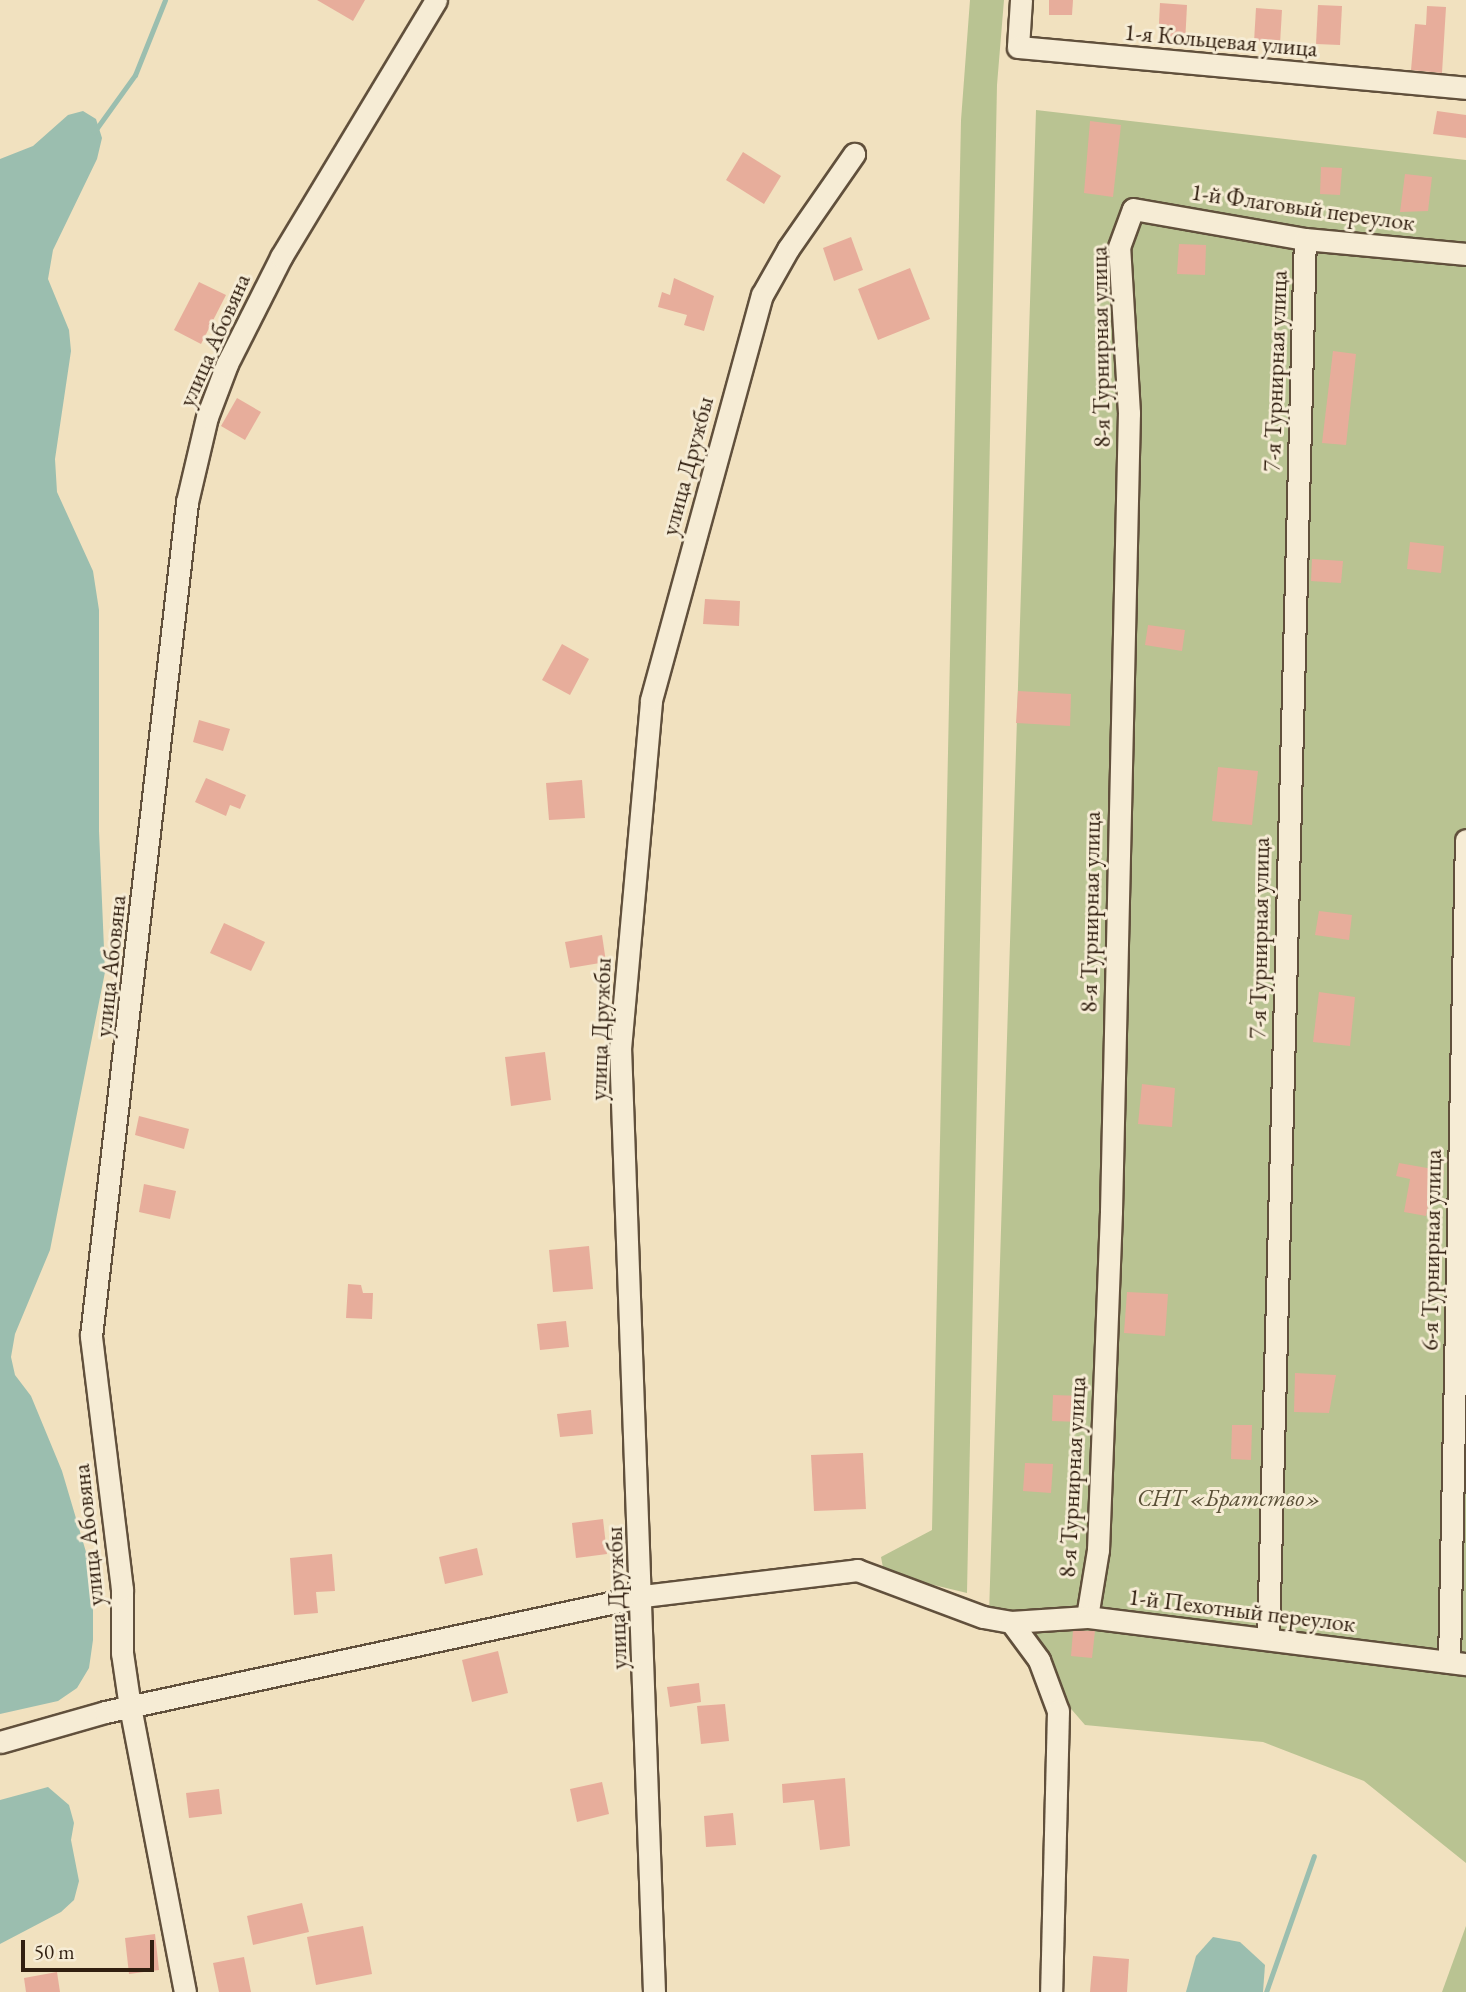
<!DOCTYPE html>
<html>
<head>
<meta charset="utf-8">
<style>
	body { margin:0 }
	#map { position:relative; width:1466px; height:1992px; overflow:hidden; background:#f1e1bf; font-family:"EB Garamond",serif }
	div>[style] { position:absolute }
	.green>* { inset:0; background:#b9c392 }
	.water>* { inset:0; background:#9bbeaf }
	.stream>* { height:5px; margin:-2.5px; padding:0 2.5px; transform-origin:2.5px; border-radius:2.5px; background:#9bbeaf }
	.building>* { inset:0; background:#e7ad9b }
	.roads { filter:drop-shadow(2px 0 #61503c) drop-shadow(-2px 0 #61503c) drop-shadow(0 2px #61503c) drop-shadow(0 -2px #61503c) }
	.minor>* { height:21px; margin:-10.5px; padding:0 10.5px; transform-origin:10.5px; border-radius:10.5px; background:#f6ecd5 }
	span { translate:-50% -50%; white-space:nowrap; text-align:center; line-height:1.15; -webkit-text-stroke:6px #f6ecd5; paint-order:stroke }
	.street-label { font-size:24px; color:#311f10 }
	.park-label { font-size:24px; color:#5a5037; font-style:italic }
	.scale { position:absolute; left:21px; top:1940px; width:133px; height:32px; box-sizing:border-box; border:4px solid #311f10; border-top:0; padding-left:9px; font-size:21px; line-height:24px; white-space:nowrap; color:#311f10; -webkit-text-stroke:5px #f6ecd5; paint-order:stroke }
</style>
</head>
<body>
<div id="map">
	<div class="green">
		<div style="clip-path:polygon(970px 0,1004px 0,997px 85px,967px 1593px,884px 1573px,881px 1557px,932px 1530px,961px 120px)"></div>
		<div style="clip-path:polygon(1036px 110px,1466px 160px,1466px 1863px,1364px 1781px,1263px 1742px,1085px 1725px,989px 1614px)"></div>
		<div style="clip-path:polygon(1466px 1926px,1466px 1992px,1442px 1992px)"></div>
	</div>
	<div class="water">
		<div style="clip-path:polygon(83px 111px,96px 119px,102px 138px,97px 159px,53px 250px,48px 279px,69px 330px,71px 351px,55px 459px,57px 492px,93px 571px,99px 610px,99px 831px,105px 972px,50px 1250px,15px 1334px,11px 1357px,15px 1375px,31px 1396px,62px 1471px,86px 1552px,93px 1588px,93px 1640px,89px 1668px,77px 1688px,58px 1701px,0 1714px,0 159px,33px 146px,68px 115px)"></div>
		<div style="clip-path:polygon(48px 1787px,69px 1805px,74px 1823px,71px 1840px,79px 1881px,74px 1900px,61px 1912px,0 1944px,0 1800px)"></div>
		<div style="clip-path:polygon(1213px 1937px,1240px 1942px,1265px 1965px,1263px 1992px,1186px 1992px,1196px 1956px)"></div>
	</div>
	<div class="stream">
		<div style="left:94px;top:132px;width:70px;rotate:-54.3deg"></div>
		<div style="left:135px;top:75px;width:81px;rotate:-68.2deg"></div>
		<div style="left:1266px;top:1992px;width:144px;rotate:-70.6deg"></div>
	</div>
	<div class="building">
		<div style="clip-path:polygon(317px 0,365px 0,353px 21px)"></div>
		<div style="clip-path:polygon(1049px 0,1073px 0,1072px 15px,1049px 15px)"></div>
		<div style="clip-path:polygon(1160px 3px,1187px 5px,1185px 44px,1158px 43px)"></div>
		<div style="clip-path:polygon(1318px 5px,1342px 6px,1340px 45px,1316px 44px)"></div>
		<div style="clip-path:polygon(1427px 6px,1446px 7px,1442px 73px,1411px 70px,1415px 24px,1426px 25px)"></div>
		<div style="clip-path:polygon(1256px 8px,1282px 10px,1280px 44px,1254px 42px)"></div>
		<div style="clip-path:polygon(1437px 111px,1466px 115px,1466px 138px,1433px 134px)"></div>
		<div style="clip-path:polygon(1090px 121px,1121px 125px,1113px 197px,1084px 193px)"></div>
		<div style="clip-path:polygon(743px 152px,781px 176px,764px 204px,726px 180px)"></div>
		<div style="clip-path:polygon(1321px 167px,1342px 168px,1340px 195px,1320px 194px)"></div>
		<div style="clip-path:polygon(1405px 174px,1432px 177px,1428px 211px,1400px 212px)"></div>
		<div style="clip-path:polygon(851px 237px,863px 270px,834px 281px,823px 248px)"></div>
		<div style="clip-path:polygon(1179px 244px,1206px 245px,1205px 275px,1177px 274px)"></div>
		<div style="clip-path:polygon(910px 268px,930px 319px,878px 340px,858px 289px)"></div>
		<div style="clip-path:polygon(674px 278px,714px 296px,704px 331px,684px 325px,687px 315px,658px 307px,662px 292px,670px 295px)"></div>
		<div style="clip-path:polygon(199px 282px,226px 295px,201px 344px,174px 330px)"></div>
		<div style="clip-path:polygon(1333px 351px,1356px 354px,1346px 445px,1322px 443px)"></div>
		<div style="clip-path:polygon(237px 398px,261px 412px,245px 440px,221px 426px)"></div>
		<div style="clip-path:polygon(1410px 542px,1444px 546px,1441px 573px,1407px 569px)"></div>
		<div style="clip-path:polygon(1312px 559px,1343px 561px,1341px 583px,1311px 581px)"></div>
		<div style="clip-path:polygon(705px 599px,740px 601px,739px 626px,703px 624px)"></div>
		<div style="clip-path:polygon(1148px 625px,1185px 630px,1182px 651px,1145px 645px)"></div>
		<div style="clip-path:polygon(562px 644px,589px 659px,570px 695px,542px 680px)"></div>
		<div style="clip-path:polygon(1018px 691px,1071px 694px,1070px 726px,1016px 723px)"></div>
		<div style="clip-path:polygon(199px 720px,230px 729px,223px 751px,193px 742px)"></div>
		<div style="clip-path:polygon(1218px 767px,1258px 771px,1252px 825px,1212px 821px)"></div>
		<div style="clip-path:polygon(206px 778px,246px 795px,240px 809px,230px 805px,226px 816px,195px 802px)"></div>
		<div style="clip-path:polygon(582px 780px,585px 818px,549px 820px,546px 783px)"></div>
		<div style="clip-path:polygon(1319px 911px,1352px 915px,1349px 940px,1315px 935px)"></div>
		<div style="clip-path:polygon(224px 923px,265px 942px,251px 971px,210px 953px)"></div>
		<div style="clip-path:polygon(602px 935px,606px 962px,570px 968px,565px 942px)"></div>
		<div style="clip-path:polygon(1319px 992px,1355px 997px,1350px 1046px,1313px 1042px)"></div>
		<div style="clip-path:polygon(545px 1052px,551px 1100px,511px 1106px,505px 1057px)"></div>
		<div style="clip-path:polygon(1142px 1084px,1175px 1088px,1172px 1127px,1138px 1124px)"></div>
		<div style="clip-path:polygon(139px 1116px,189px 1129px,184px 1149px,135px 1135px)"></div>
		<div style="clip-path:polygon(1399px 1163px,1444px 1171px,1439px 1195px,1430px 1197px,1426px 1216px,1404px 1212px,1410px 1179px,1396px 1176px)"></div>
		<div style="clip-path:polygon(144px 1184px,176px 1191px,170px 1219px,139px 1212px)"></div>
		<div style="clip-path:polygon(589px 1246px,593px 1289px,553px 1292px,549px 1250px)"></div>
		<div style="clip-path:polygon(348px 1284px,361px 1285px,363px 1293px,373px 1293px,372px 1319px,346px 1318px)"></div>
		<div style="clip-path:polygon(1127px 1292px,1168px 1294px,1165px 1336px,1124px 1333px)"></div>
		<div style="clip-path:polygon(566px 1321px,569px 1347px,540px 1350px,537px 1324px)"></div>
		<div style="clip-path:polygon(1295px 1373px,1336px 1375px,1329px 1413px,1294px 1412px)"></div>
		<div style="clip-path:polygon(1053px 1395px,1082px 1396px,1081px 1422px,1052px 1421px)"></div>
		<div style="clip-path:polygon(591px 1410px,593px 1434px,560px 1437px,557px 1414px)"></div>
		<div style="clip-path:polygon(1232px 1425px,1252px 1425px,1251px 1460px,1231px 1459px)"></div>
		<div style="clip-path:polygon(863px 1453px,866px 1509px,814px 1511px,811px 1455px)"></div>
		<div style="clip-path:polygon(1025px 1463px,1053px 1464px,1051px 1493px,1023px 1491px)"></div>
		<div style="clip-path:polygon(603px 1519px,607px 1554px,576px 1558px,572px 1523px)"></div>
		<div style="clip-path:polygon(477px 1548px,483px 1575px,445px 1584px,439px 1557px)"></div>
		<div style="clip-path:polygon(332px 1554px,335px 1591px,316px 1592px,318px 1613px,294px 1615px,290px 1558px)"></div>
		<div style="clip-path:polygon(1073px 1631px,1095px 1631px,1092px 1658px,1071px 1656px)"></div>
		<div style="clip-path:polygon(498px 1651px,508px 1693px,472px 1702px,462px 1660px)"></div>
		<div style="clip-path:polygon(699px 1683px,701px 1702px,670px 1707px,667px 1687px)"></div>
		<div style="clip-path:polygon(725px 1704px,729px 1741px,701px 1744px,697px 1706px)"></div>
		<div style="clip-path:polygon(845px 1778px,850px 1846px,820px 1850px,814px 1800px,783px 1803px,782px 1784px)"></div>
		<div style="clip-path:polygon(602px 1782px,609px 1814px,577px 1822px,570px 1789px)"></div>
		<div style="clip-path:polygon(219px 1789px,222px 1814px,189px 1818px,186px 1793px)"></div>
		<div style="clip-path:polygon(733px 1813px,736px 1845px,706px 1847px,704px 1816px)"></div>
		<div style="clip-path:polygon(302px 1903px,309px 1932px,253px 1945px,247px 1916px)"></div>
		<div style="clip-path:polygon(363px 1926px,372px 1974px,316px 1985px,307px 1937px)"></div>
		<div style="clip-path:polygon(155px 1934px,159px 1970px,129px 1974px,125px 1938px)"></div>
		<div style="clip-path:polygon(1093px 1956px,1129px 1959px,1127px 1992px,1090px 1992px)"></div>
		<div style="clip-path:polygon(244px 1957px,251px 1992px,219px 1992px,213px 1963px)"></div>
		<div style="clip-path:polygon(57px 1972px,60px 1992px,26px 1992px,24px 1978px)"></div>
	</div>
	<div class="roads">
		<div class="minor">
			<div style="left:1021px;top:0;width:47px;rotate:93.7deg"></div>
			<div style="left:1018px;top:47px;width:450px;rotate:5.2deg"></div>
			<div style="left:1087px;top:1617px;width:68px;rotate:-80.7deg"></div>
			<div style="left:1098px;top:1550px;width:339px;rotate:-87.8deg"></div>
			<div style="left:1111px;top:1211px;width:798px;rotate:-88.71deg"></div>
			<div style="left:1129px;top:413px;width:166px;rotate:-93.4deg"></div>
			<div style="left:1119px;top:247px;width:40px;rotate:-69.8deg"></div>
			<div style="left:1133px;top:209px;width:175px;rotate:9.9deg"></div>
			<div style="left:1305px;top:239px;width:162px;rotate:5.3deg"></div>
			<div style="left:1011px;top:1622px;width:47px;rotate:53.6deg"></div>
			<div style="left:1039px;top:1660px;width:54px;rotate:69.6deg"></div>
			<div style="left:1058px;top:1711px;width:281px;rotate:91.4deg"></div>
			<div style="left:1268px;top:1639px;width:1400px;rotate:-88.49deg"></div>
			<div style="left:1449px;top:1662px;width:822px;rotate:-88.82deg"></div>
			<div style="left:0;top:1742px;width:109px;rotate:-15.9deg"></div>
			<div style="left:105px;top:1712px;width:550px;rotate:-12.17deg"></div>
			<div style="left:643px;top:1596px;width:216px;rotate:-6.9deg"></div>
			<div style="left:857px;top:1570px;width:134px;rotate:20.5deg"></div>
			<div style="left:983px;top:1617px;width:28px;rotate:10deg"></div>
			<div style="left:1011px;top:1622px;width:76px;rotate:-3.8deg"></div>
			<div style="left:1087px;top:1617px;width:382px;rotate:7.1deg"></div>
			<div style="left:185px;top:1992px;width:290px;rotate:-100.9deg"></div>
			<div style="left:130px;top:1707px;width:55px;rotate:-98.4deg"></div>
			<div style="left:122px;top:1653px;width:64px;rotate:-90deg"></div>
			<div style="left:122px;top:1589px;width:255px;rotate:-97deg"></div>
			<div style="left:91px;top:1336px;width:840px;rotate:-83.43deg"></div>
			<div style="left:187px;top:502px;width:87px;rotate:-76.8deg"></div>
			<div style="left:207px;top:417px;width:57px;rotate:-69.3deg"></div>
			<div style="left:227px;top:364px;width:120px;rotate:-63.2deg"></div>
			<div style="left:281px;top:257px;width:300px;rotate:-58.9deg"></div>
			<div style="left:654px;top:1992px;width:944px;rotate:-92.06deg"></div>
			<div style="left:620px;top:1049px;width:350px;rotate:-84.9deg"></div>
			<div style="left:651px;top:700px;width:420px;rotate:-74.7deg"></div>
			<div style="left:762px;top:295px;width:53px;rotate:-60.5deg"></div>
			<div style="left:788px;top:249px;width:116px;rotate:-55.2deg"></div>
		</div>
	</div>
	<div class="street-label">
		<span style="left:1221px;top:40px;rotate:5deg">1-я Кольцевая улица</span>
		<span style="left:1303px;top:207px;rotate:8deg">1-й Флаговый переулок</span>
		<span style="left:214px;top:340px;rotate:-66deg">улица Абовяна</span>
		<span style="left:1100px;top:347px;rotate:-91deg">8-я Турнирная улица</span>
		<span style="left:1275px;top:371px;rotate:-88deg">7-я Турнирная улица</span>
		<span style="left:687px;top:466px;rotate:-75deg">улица Дружбы</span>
		<span style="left:1090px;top:912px;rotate:-89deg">8-я Турнирная улица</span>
		<span style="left:1259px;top:938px;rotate:-89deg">7-я Турнирная улица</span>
		<span style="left:110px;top:966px;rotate:-84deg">улица Абовяна</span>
		<span style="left:600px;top:1029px;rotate:-88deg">улица Дружбы</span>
		<span style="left:1431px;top:1250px;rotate:-89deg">6-я Турнирная улица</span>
		<span style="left:1072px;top:1477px;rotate:-87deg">8-я Турнирная улица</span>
		<span style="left:88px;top:1535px;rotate:-96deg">улица Абовяна</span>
		<span style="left:616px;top:1598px;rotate:-92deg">улица Дружбы</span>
		<span style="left:1242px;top:1610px;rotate:7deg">1-й Пехотный переулок</span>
	</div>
	<div class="park-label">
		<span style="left:1229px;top:1498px">СНТ «Братство»</span>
	</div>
	<div class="scale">50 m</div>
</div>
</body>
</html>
